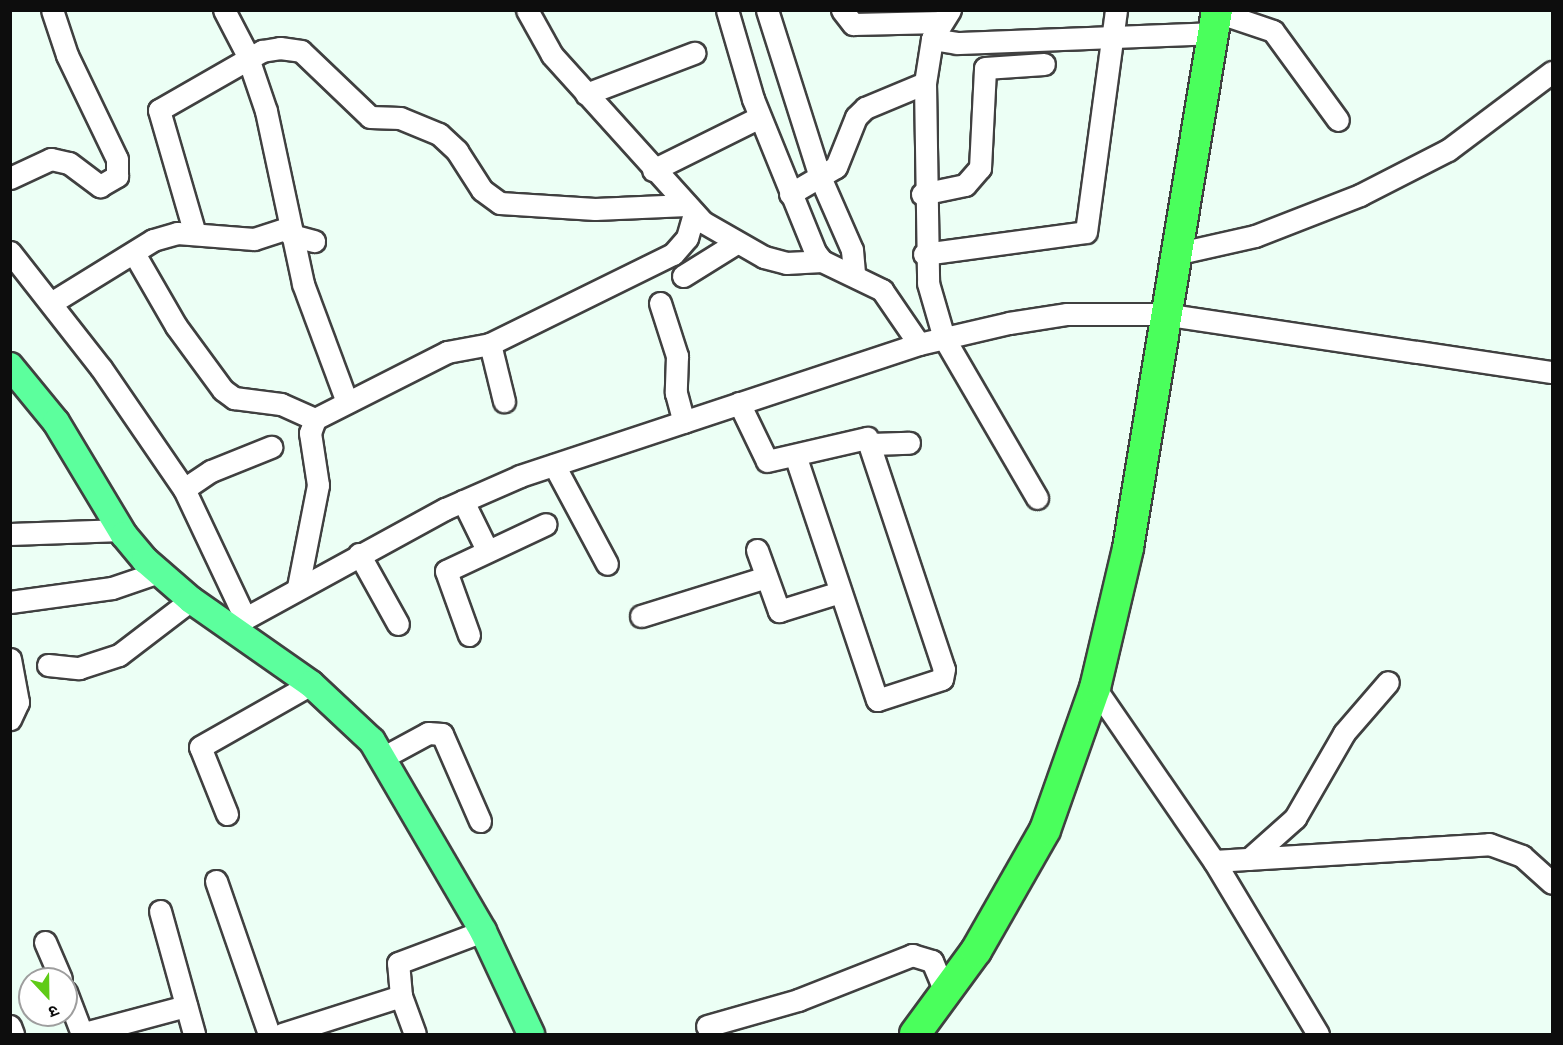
<!DOCTYPE html>
<html>
<head>
<meta charset="utf-8">
<style>
	body { margin:0 }
	#map { position:relative; width:1563px; height:1045px; overflow:hidden; background:#ecfff5; font-family:"Noto Serif","Noto Sans Devanagari",serif }
	div>[style] { position:absolute }
	.roads { filter:drop-shadow(2px 0 #404040) drop-shadow(-2px 0 #404040) drop-shadow(0 2px #404040) drop-shadow(0 -2px #404040) }
	.minor>* { height:21px; margin:-10.5px; padding:0 10.5px; transform-origin:10.5px; border-radius:10.5px; background:#fff }
	.major>* { height:26px; margin:-13px; padding:0 13px; transform-origin:13px; border-radius:13px; background:#5cff9d }
	.highway>* { height:30px; margin:-15px; padding:0 15px; transform-origin:15px; border-radius:15px; background:#4aff5c }
	span { translate:-50% -50%; white-space:nowrap; text-align:center; line-height:1.15; -webkit-text-stroke:6px #fff; paint-order:stroke }
	.frame { position:absolute; inset:0; border:12px solid #0d0d0d; pointer-events:none }
	.north { position:absolute; left:18px; top:967px; width:60px; height:60px; box-sizing:border-box; background:#fff; border:2px solid #9e9e9e; border-radius:50%; rotate:158deg; font-size:16px; font-weight:700; line-height:24px; text-align:center; color:#0d0d0d }
	.north::after { content:''; display:block; margin:auto; width:21px; height:27px; background:#5fcb16; clip-path:polygon(50% 0,100% 100%,50% 72%,0 100%) }
</style>
</head>
<body>
<div id="map">
	<div class="roads">
		<div class="minor">
			<div style="left:224px;top:10px;width:56px;rotate:62.5deg"></div>
			<div style="left:527px;top:10px;width:51px;rotate:60.9deg"></div>
			<div style="left:552px;top:55px;width:225px;rotate:47.9deg"></div>
			<div style="left:703px;top:222px;width:70px;rotate:29.8deg"></div>
			<div style="left:764px;top:257px;width:23px;rotate:15deg"></div>
			<div style="left:786px;top:263px;width:36px;rotate:-3deg"></div>
			<div style="left:727px;top:10px;width:93px;rotate:73.7deg"></div>
			<div style="left:753px;top:99px;width:165px;rotate:67.9deg"></div>
			<div style="left:815px;top:252px;width:11px;rotate:52deg"></div>
			<div style="left:822px;top:261px;width:67px;rotate:25.8deg"></div>
			<div style="left:882px;top:290px;width:65px;rotate:55.6deg"></div>
			<div style="left:767px;top:10px;width:175px;rotate:72.4deg"></div>
			<div style="left:820px;top:177px;width:80px;rotate:66.3deg"></div>
			<div style="left:852px;top:250px;width:24px;rotate:85deg"></div>
			<div style="left:842px;top:10px;width:18px;rotate:52deg"></div>
			<div style="left:853px;top:24px;width:88px;rotate:-1.3deg"></div>
			<div style="left:950px;top:10px;width:34px;rotate:122deg"></div>
			<div style="left:932px;top:39px;width:45px;rotate:99deg"></div>
			<div style="left:925px;top:83px;width:200px;rotate:89.1deg"></div>
			<div style="left:928px;top:283px;width:57px;rotate:73.8deg"></div>
			<div style="left:944px;top:338px;width:185px;rotate:59.8deg"></div>
			<div style="left:1217px;top:12px;width:59px;rotate:18.7deg"></div>
			<div style="left:1273px;top:31px;width:110px;rotate:53.9deg"></div>
			<div style="left:932px;top:39px;width:25px;rotate:9deg"></div>
			<div style="left:957px;top:43px;width:256px;rotate:-2.2deg"></div>
			<div style="left:249px;top:61px;width:53px;rotate:71.2deg"></div>
			<div style="left:266px;top:111px;width:177px;rotate:77.9deg"></div>
			<div style="left:303px;top:284px;width:126px;rotate:69.6deg"></div>
			<div style="left:586px;top:94px;width:116px;rotate:-20.8deg"></div>
			<div style="left:653px;top:170px;width:119px;rotate:-26.4deg"></div>
			<div style="left:10px;top:178px;width:45px;rotate:-24.9deg"></div>
			<div style="left:51px;top:159px;width:18px;rotate:13deg"></div>
			<div style="left:69px;top:163px;width:39px;rotate:37deg"></div>
			<div style="left:100px;top:186px;width:20px;rotate:-30deg"></div>
			<div style="left:117px;top:176px;width:17px;rotate:-90deg"></div>
			<div style="left:117px;top:159px;width:115px;rotate:-115.7deg"></div>
			<div style="left:67px;top:55px;width:47px;rotate:-108.4deg"></div>
			<div style="left:790px;top:194px;width:53px;rotate:-30.4deg"></div>
			<div style="left:836px;top:167px;width:54px;rotate:-68.2deg"></div>
			<div style="left:856px;top:117px;width:13px;rotate:-45deg"></div>
			<div style="left:865px;top:108px;width:65px;rotate:-22.6deg"></div>
			<div style="left:922px;top:194px;width:44px;rotate:-11.8deg"></div>
			<div style="left:965px;top:185px;width:23px;rotate:-49deg"></div>
			<div style="left:980px;top:168px;width:100px;rotate:-87.1deg"></div>
			<div style="left:985px;top:68px;width:59px;rotate:-3.9deg"></div>
			<div style="left:195px;top:234px;width:129px;rotate:-106.2deg"></div>
			<div style="left:159px;top:110px;width:119px;rotate:-29.8deg"></div>
			<div style="left:262px;top:51px;width:18px;rotate:-9deg"></div>
			<div style="left:280px;top:48px;width:21px;rotate:8deg"></div>
			<div style="left:301px;top:51px;width:95px;rotate:43.7deg"></div>
			<div style="left:370px;top:117px;width:30px;rotate:2deg"></div>
			<div style="left:400px;top:118px;width:42px;rotate:22.3deg"></div>
			<div style="left:439px;top:134px;width:25px;rotate:43deg"></div>
			<div style="left:457px;top:151px;width:46px;rotate:57.3deg"></div>
			<div style="left:482px;top:190px;width:22px;rotate:36deg"></div>
			<div style="left:500px;top:203px;width:95px;rotate:3.6deg"></div>
			<div style="left:595px;top:209px;width:92px;rotate:-2.5deg"></div>
			<div style="left:291px;top:235px;width:24px;rotate:15deg"></div>
			<div style="left:10px;top:252px;width:147px;rotate:51.9deg"></div>
			<div style="left:101px;top:368px;width:147px;rotate:55.6deg"></div>
			<div style="left:184px;top:489px;width:143px;rotate:64.7deg"></div>
			<div style="left:924px;top:254px;width:163px;rotate:-7.7deg"></div>
			<div style="left:1086px;top:232px;width:224px;rotate:-82.3deg"></div>
			<div style="left:1175px;top:254px;width:82px;rotate:-12.7deg"></div>
			<div style="left:1255px;top:236px;width:113px;rotate:-21.3deg"></div>
			<div style="left:1360px;top:195px;width:99px;rotate:-27.1deg"></div>
			<div style="left:1448px;top:150px;width:130px;rotate:-36.9deg"></div>
			<div style="left:135px;top:255px;width:82px;rotate:60deg"></div>
			<div style="left:176px;top:326px;width:79px;rotate:53.7deg"></div>
			<div style="left:223px;top:390px;width:14px;rotate:36deg"></div>
			<div style="left:234px;top:398px;width:47px;rotate:7.3deg"></div>
			<div style="left:281px;top:404px;width:37px;rotate:24deg"></div>
			<div style="left:683px;top:276px;width:62px;rotate:-31.9deg"></div>
			<div style="left:51px;top:303px;width:120px;rotate:-31.7deg"></div>
			<div style="left:153px;top:240px;width:25px;rotate:-16deg"></div>
			<div style="left:177px;top:233px;width:77px;rotate:4.5deg"></div>
			<div style="left:254px;top:239px;width:38px;rotate:-18deg"></div>
			<div style="left:660px;top:303px;width:56px;rotate:72.2deg"></div>
			<div style="left:677px;top:356px;width:37px;rotate:92deg"></div>
			<div style="left:676px;top:393px;width:30px;rotate:75deg"></div>
			<div style="left:490px;top:344px;width:59px;rotate:76.2deg"></div>
			<div style="left:739px;top:403px;width:64px;rotate:64.2deg"></div>
			<div style="left:767px;top:461px;width:103px;rotate:-13deg"></div>
			<div style="left:867px;top:438px;width:243px;rotate:71.6deg"></div>
			<div style="left:944px;top:669px;width:10px;rotate:101deg"></div>
			<div style="left:942px;top:679px;width:68px;rotate:162.1deg"></div>
			<div style="left:877px;top:700px;width:258px;rotate:-108.5deg"></div>
			<div style="left:871px;top:444px;width:38px;rotate:-2deg"></div>
			<div style="left:554px;top:465px;width:112px;rotate:61.8deg"></div>
			<div style="left:184px;top:489px;width:32px;rotate:-34deg"></div>
			<div style="left:211px;top:471px;width:65px;rotate:-21.8deg"></div>
			<div style="left:463px;top:501px;width:55px;rotate:63.9deg"></div>
			<div style="left:10px;top:534px;width:112px;rotate:-2deg"></div>
			<div style="left:757px;top:550px;width:65px;rotate:70.2deg"></div>
			<div style="left:779px;top:611px;width:64px;rotate:-17.3deg"></div>
			<div style="left:359px;top:554px;width:80px;rotate:60.9deg"></div>
			<div style="left:298px;top:587px;width:104px;rotate:-78.9deg"></div>
			<div style="left:318px;top:485px;width:53px;rotate:-98.7deg"></div>
			<div style="left:310px;top:433px;width:15px;rotate:-70deg"></div>
			<div style="left:315px;top:419px;width:148px;rotate:-26.9deg"></div>
			<div style="left:447px;top:352px;width:44px;rotate:-10.5deg"></div>
			<div style="left:490px;top:344px;width:204px;rotate:-26.2deg"></div>
			<div style="left:673px;top:254px;width:21px;rotate:-49deg"></div>
			<div style="left:687px;top:238px;width:26px;rotate:-74deg"></div>
			<div style="left:10px;top:602px;width:103px;rotate:-7.8deg"></div>
			<div style="left:112px;top:588px;width:50px;rotate:-18.8deg"></div>
			<div style="left:641px;top:616px;width:131px;rotate:-17.3deg"></div>
			<div style="left:233px;top:625px;width:242px;rotate:-28.7deg"></div>
			<div style="left:445px;top:509px;width:82px;rotate:-23.7deg"></div>
			<div style="left:520px;top:476px;width:420px;rotate:-18.3deg"></div>
			<div style="left:919px;top:344px;width:92px;rotate:-13.1deg"></div>
			<div style="left:1009px;top:323px;width:59px;rotate:-8.8deg"></div>
			<div style="left:1067px;top:314px;width:96px"></div>
			<div style="left:1163px;top:314px;width:393px;rotate:8.5deg"></div>
			<div style="left:469px;top:635px;width:68px;rotate:-109.8deg"></div>
			<div style="left:446px;top:571px;width:110px;rotate:-25.2deg"></div>
			<div style="left:10px;top:659px;width:44px;rotate:79.5deg"></div>
			<div style="left:18px;top:702px;width:19px;rotate:115deg"></div>
			<div style="left:48px;top:665px;width:31px;rotate:6deg"></div>
			<div style="left:79px;top:668px;width:42px;rotate:-18deg"></div>
			<div style="left:119px;top:655px;width:91px;rotate:-37.4deg"></div>
			<div style="left:1095px;top:688px;width:210px;rotate:55.5deg"></div>
			<div style="left:1214px;top:861px;width:202px;rotate:59deg"></div>
			<div style="left:382px;top:758px;width:52px;rotate:-28.5deg"></div>
			<div style="left:428px;top:733px;width:14px;rotate:4deg"></div>
			<div style="left:442px;top:734px;width:95px;rotate:66.4deg"></div>
			<div style="left:227px;top:814px;width:72px;rotate:-111.9deg"></div>
			<div style="left:200px;top:747px;width:128px;rotate:-29.6deg"></div>
			<div style="left:1249px;top:859px;width:62px;rotate:-41.7deg"></div>
			<div style="left:1295px;top:818px;width:98px;rotate:-60deg"></div>
			<div style="left:1344px;top:733px;width:67px;rotate:-49.2deg"></div>
			<div style="left:1214px;top:861px;width:276px;rotate:-3.5deg"></div>
			<div style="left:1489px;top:844px;width:35px;rotate:20deg"></div>
			<div style="left:1522px;top:856px;width:40px;rotate:42deg"></div>
			<div style="left:216px;top:881px;width:162px;rotate:70.9deg"></div>
			<div style="left:160px;top:911px;width:128px;rotate:74.5deg"></div>
			<div style="left:45px;top:942px;width:40px;rotate:66.6deg"></div>
			<div style="left:66px;top:992px;width:45px;rotate:69.1deg"></div>
			<div style="left:401px;top:996px;width:40px;rotate:69.8deg"></div>
			<div style="left:10px;top:1026px;width:9px;rotate:69deg"></div>
			<div style="left:707px;top:1026px;width:95px;rotate:-15.9deg"></div>
			<div style="left:798px;top:1000px;width:123px;rotate:-21.5deg"></div>
			<div style="left:912px;top:955px;width:21px;rotate:17deg"></div>
			<div style="left:932px;top:961px;width:33px;rotate:67deg"></div>
			<div style="left:81px;top:1034px;width:109px;rotate:-14.9deg"></div>
			<div style="left:282px;top:1034px;width:125px;rotate:-17.7deg"></div>
			<div style="left:401px;top:996px;width:33px;rotate:-95deg"></div>
			<div style="left:398px;top:963px;width:91px;rotate:-20.6deg"></div>
		</div>
		<div class="major">
			<div style="left:10px;top:366px;width:72px;rotate:50.6deg"></div>
			<div style="left:56px;top:422px;width:132px;rotate:59deg"></div>
			<div style="left:124px;top:535px;width:33px;rotate:50deg"></div>
			<div style="left:145px;top:560px;width:61px;rotate:41deg"></div>
			<div style="left:191px;top:600px;width:146px;rotate:35deg"></div>
			<div style="left:311px;top:684px;width:83px;rotate:43.1deg"></div>
			<div style="left:372px;top:741px;width:220px;rotate:59.7deg"></div>
			<div style="left:483px;top:931px;width:114px;rotate:65deg"></div>
		</div>
		<div class="highway">
			<div style="left:915px;top:1034px;width:103px;rotate:-53.7deg"></div>
			<div style="left:976px;top:951px;width:139px;rotate:-60.3deg"></div>
			<div style="left:1045px;top:830px;width:151px;rotate:-70.6deg"></div>
			<div style="left:1095px;top:688px;width:144px;rotate:-76.7deg"></div>
			<div style="left:1128px;top:548px;width:545px;rotate:-80.61deg"></div>
		</div>
	</div>
	<div class="frame"></div>
	<div class="north">उ</div>
</div>
</body>
</html>
